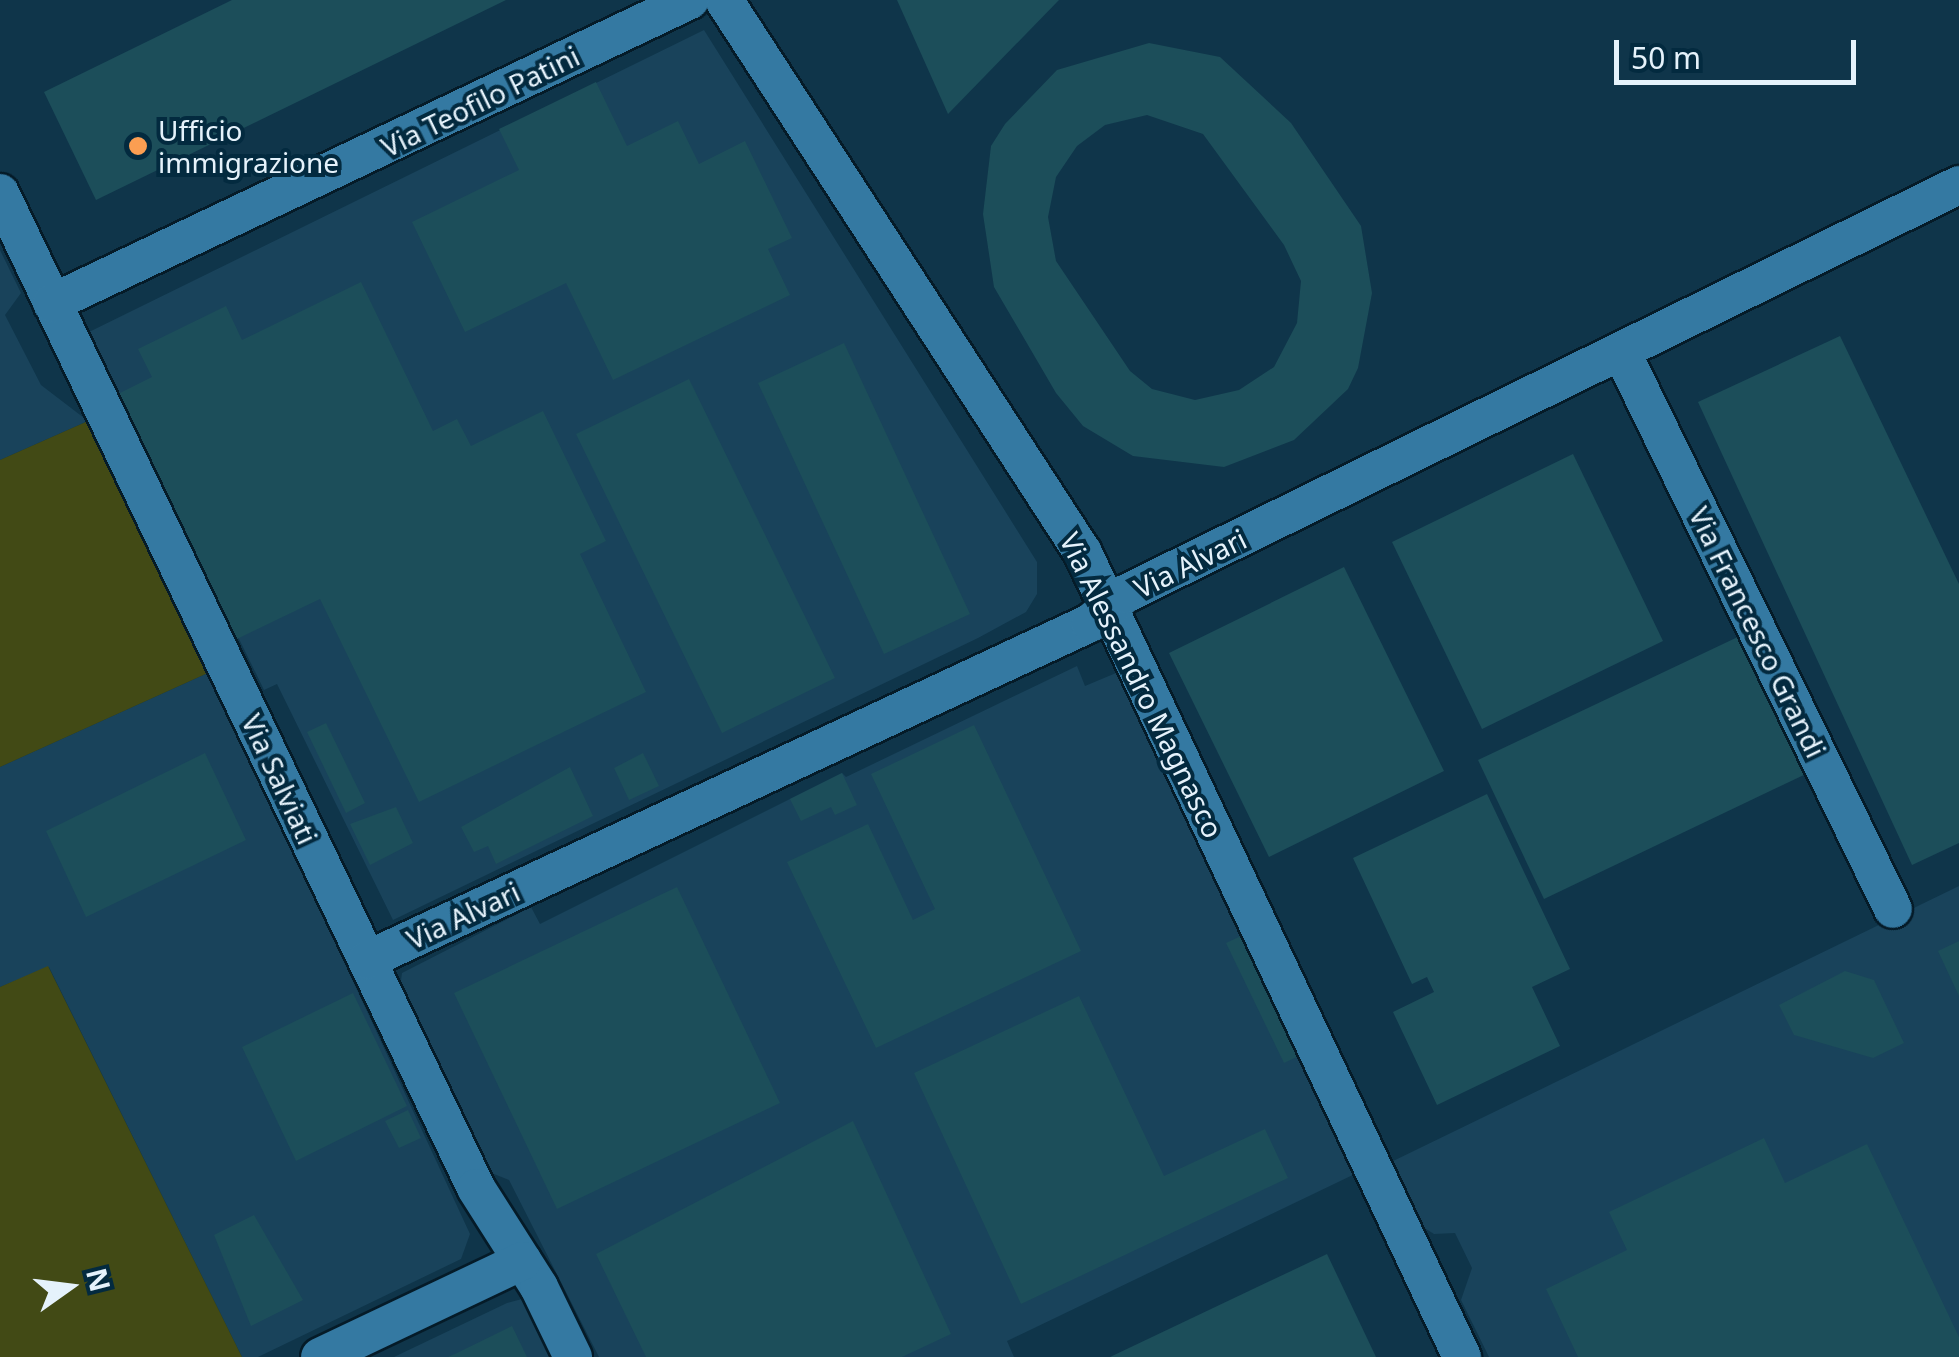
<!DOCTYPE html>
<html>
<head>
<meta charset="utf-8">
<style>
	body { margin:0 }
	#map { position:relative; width:1959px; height:1357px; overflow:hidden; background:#0f354a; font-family:"Noto Sans",sans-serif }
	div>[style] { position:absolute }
	.built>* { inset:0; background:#19435b }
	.green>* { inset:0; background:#424a15 }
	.building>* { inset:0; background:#1c4e5a }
	.roads { filter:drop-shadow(2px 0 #051b28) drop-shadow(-2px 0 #051b28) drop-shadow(0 2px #051b28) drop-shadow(0 -2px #051b28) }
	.minor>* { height:38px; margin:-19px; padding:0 19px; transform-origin:19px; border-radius:19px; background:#3479a2 }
	.dots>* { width:28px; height:28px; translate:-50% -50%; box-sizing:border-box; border:5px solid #032a3f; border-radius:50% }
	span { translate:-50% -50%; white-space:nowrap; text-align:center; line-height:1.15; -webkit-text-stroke:8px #032a3f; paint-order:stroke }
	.street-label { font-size:28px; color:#e5f2fb }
	.poi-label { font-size:28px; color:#e5f2fb }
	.left { translate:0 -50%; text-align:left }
	.north { position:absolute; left:20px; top:1237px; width:100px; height:100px; -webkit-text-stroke:8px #032a3f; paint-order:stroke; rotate:76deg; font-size:28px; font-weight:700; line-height:40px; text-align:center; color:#e5f2fb }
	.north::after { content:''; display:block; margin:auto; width:35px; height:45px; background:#e5f2fb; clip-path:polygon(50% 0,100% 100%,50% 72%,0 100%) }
	.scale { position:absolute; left:1614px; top:40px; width:242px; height:45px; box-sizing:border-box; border:5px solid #e5f2fb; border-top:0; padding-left:12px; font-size:30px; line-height:35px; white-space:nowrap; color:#e5f2fb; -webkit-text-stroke:8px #032a3f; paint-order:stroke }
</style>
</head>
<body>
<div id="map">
	<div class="built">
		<div style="clip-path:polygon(704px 30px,1037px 562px,1037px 594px,1026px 612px,978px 638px,393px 920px,277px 684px,264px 690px,89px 332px)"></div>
		<div style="clip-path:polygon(0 250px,21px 293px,5px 315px,41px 385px,88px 421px,0 460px)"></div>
		<div style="clip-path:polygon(1077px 666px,1085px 686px,1116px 673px,1359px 1172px,1007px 1341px,1014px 1357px,599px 1357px,509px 1180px,489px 1172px,400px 988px,402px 973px,531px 907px,540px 924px,842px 773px,846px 777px)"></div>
		<div style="clip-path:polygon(210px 672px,470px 1234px,461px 1259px,258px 1357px,242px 1357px,49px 967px,0 987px,0 767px)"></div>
		<div style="clip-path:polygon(1959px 886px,1959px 1357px,1489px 1357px,1461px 1300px,1472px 1268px,1455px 1233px,1434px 1234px,1418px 1224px,1389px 1163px)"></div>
		<div style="clip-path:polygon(522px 1299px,550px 1357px,394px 1357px,507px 1303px)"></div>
	</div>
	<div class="green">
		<div style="clip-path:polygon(88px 421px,210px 672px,0 767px,0 460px)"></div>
		<div style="clip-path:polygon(48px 966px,242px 1357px,0 1357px,0 987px)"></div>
	</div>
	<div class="building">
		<div style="clip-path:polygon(232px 0,506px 0,96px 200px,44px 92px)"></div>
		<div style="clip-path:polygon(897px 0,1059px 0,948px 114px)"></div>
		<div style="clip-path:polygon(evenodd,1149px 43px,1220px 57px,1291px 123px,1361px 226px,1372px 293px,1358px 368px,1348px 389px,1294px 440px,1224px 467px,1133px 456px,1083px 426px,1056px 393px,994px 287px,983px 214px,991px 146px,1005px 124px,1057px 70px,1149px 43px,1147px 115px,1203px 134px,1284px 245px,1301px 281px,1297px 323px,1274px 367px,1239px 390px,1195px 400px,1152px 389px,1130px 371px,1056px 261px,1048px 217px,1056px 177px,1077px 146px,1105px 125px,1147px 115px)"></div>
		<div style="clip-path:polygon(596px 82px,627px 146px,678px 121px,699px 164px,745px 141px,792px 238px,768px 249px,790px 295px,613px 380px,566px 283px,465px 332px,412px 222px,519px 170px,499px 129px)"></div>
		<div style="clip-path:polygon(361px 282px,433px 431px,457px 419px,471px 446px,543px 411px,606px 541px,580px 554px,646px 692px,419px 802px,320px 599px,237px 639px,118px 394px,152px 377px,138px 349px,226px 306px,242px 340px)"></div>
		<div style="clip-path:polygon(1840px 336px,1959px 584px,1959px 843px,1912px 865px,1698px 402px)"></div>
		<div style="clip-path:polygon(844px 343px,970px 614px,884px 654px,758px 383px)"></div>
		<div style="clip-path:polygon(689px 379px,835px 678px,722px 733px,576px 434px)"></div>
		<div style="clip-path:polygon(1573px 454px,1663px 641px,1482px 729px,1392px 542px)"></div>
		<div style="clip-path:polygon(1344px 567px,1444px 771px,1269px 857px,1169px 653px)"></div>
		<div style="clip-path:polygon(1742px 635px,1808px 773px,1544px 899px,1478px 760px)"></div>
		<div style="clip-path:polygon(326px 723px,365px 803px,346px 813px,307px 732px)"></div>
		<div style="clip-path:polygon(974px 725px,1081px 951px,876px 1048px,787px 862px,868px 824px,913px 920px,935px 909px,871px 774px)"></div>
		<div style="clip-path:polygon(205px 753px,246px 840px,86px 917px,46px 831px)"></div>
		<div style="clip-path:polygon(643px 753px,659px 786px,629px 800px,614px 768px)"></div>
		<div style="clip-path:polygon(570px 767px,593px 816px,496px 864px,488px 846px,474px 852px,461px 827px)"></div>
		<div style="clip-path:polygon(842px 773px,857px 805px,835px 815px,831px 807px,801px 821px,790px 799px)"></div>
		<div style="clip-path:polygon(1487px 794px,1570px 969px,1532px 987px,1560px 1046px,1437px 1105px,1393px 1012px,1434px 992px,1427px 977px,1412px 984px,1353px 858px)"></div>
		<div style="clip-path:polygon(396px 807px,413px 843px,370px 865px,350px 824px)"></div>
		<div style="clip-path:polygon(677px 887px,780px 1103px,557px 1209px,454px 993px)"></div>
		<div style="clip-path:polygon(1243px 935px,1301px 1055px,1284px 1063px,1226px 943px)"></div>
		<div style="clip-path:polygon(1959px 941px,1959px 996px,1938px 951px)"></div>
		<div style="clip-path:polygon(1845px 971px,1874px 980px,1904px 1043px,1873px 1058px,1794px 1035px,1779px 1005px)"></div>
		<div style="clip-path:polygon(353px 993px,407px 1106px,296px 1161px,242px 1047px)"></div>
		<div style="clip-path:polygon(1079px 996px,1164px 1176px,1265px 1129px,1288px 1178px,1021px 1304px,914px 1073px)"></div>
		<div style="clip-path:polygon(408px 1110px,421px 1138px,399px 1148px,385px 1121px)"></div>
		<div style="clip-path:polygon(853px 1121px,951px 1334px,902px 1357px,646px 1357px,596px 1254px)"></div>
		<div style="clip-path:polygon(1764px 1138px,1785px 1183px,1867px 1144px,1959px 1337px,1959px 1357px,1578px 1357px,1546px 1289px,1627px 1250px,1609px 1212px)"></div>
		<div style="clip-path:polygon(254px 1215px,303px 1300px,251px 1326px,214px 1235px)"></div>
		<div style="clip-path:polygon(1327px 1254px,1376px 1357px,1110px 1357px)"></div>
		<div style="clip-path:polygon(512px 1326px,527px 1357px,448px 1357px,459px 1352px)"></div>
	</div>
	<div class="roads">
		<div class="minor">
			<div style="left:724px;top:0;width:659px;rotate:57.01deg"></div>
			<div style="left:1083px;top:553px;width:889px;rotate:64.76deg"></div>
			<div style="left:0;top:193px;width:1103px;rotate:64.43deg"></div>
			<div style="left:476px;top:1188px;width:117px;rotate:57.5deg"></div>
			<div style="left:539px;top:1287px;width:78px;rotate:64.1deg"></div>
			<div style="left:52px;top:303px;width:706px;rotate:-25.4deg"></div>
			<div style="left:1623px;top:355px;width:616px;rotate:64.02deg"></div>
			<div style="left:367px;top:960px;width:798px;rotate:-24.99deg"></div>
			<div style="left:1090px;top:623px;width:45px;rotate:-39.6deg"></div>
			<div style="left:1125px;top:594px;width:929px;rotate:-26.12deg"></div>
			<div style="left:320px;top:1357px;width:224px;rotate:-25.4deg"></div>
		</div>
	</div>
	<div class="dots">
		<div style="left:138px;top:146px;background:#fb9e52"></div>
	</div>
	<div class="street-label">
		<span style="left:480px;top:101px;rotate:-26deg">Via Teofilo Patini</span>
		<span style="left:1190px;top:563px;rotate:-26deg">Via Alvari</span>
		<span style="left:1758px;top:632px;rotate:64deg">Via Francesco Grandi</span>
		<span style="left:1142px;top:685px;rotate:64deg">Via Alessandro Magnasco</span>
		<span style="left:280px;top:779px;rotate:65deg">Via Salviati</span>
		<span style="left:463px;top:915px;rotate:-25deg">Via Alvari</span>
	</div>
	<div class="poi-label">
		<span class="left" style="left:158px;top:146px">Ufficio<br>immigrazione</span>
	</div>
	<div class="north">N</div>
	<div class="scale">50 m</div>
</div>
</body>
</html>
